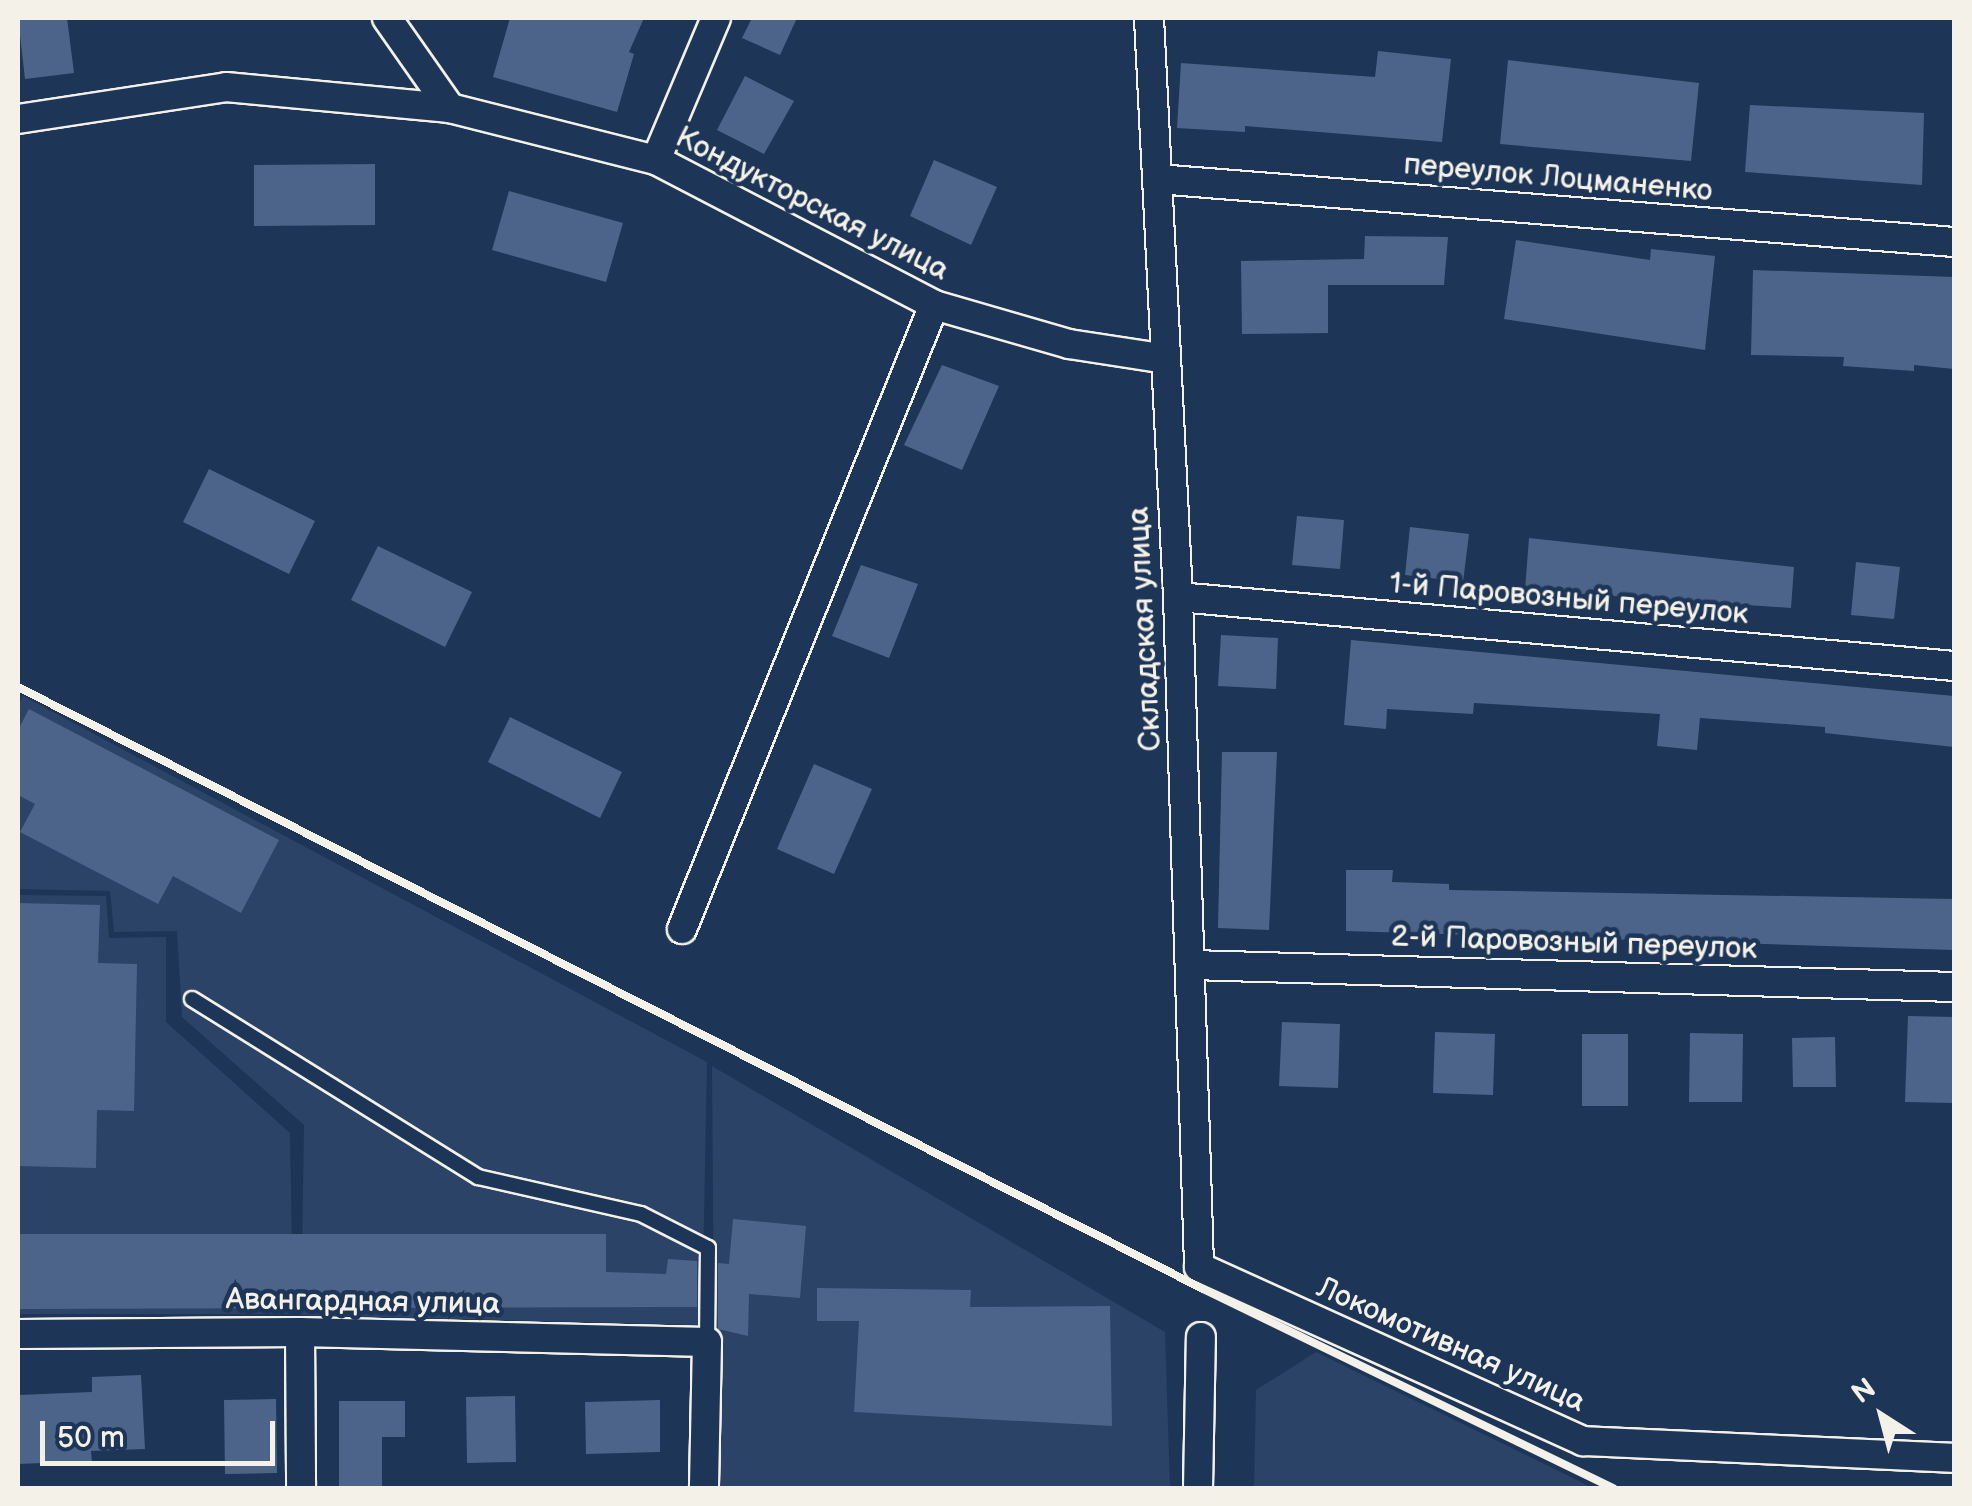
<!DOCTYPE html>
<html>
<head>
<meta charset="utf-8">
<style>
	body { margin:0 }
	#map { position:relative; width:1972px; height:1506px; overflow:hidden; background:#1d3557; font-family:"Balsamiq Sans",sans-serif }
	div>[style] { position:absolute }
	.built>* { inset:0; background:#2b4366 }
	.building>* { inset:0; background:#4d648a }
	.roads { filter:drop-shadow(2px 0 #f4f1e8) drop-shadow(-2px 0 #f4f1e8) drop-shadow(0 2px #f4f1e8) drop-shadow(0 -2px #f4f1e8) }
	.lane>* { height:14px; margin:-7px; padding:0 7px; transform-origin:7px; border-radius:7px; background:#1d3557 }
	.street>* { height:28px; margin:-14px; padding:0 14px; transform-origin:14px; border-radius:14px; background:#1d3557 }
	.rail>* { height:8px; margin:-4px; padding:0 4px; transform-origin:4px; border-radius:4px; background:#f4f1e8 }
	span { translate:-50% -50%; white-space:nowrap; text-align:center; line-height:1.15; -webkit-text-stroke:9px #1d3557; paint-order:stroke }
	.street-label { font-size:30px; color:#f4f1e8 }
	.frame { position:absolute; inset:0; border:20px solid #f4f1e8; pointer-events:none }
	.north { position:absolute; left:1832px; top:1366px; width:100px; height:100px; -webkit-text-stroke:8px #1d3557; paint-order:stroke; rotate:324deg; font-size:28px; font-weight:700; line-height:40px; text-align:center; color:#f4f1e8 }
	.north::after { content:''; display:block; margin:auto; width:35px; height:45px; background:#f4f1e8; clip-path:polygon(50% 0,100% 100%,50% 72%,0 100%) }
	.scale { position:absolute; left:40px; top:1421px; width:235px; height:45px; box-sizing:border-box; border:5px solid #f4f1e8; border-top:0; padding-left:12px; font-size:30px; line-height:35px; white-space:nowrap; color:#f4f1e8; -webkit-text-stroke:8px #1d3557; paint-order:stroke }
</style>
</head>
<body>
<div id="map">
	<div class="built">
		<div style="clip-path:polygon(23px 696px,707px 1062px,702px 1325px,301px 1315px,304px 1125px,182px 1017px,177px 931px,114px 932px,110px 891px,18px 889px,18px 706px)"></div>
		<div style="clip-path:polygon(18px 895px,106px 896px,109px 938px,166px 937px,166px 1022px,290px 1133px,293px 1314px,18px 1314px)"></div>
		<div style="clip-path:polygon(712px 1066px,1165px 1332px,1170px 1488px,715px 1488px)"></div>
		<div style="clip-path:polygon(1316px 1352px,1593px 1488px,1254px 1488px,1256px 1390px)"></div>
	</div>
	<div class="building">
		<div style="clip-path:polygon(18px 18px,67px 18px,74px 73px,25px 79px)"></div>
		<div style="clip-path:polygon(510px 18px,644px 18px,629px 52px,634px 54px,617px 112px,493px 77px)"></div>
		<div style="clip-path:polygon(752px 18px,797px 18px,780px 55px,742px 38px)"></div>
		<div style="clip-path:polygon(1378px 51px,1451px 59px,1442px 142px,1245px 126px,1245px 132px,1177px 128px,1181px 63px,1375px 77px)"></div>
		<div style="clip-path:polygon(1508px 60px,1699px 83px,1691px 161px,1500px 144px)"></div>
		<div style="clip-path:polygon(745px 76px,794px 101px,764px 154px,717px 130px)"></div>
		<div style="clip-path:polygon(1750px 105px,1924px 113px,1922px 185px,1745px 172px)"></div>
		<div style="clip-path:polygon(934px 160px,997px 187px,971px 245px,910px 216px)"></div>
		<div style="clip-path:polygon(375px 164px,375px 225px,254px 226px,254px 165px)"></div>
		<div style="clip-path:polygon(509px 191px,623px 223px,606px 282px,492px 250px)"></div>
		<div style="clip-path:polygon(1365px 236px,1448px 237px,1444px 285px,1328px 285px,1328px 333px,1242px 334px,1241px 261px,1364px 259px)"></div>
		<div style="clip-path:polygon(1516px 240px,1650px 260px,1651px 249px,1715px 256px,1705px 350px,1504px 319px)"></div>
		<div style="clip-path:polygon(1753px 270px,1954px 277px,1954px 369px,1914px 365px,1914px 371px,1843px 366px,1844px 357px,1751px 355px)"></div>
		<div style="clip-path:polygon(942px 365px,999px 386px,962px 470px,904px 445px)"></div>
		<div style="clip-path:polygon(209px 469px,315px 521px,289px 574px,183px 522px)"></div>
		<div style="clip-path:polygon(1297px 516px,1344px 520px,1340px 569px,1292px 565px)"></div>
		<div style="clip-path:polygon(1410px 527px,1469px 534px,1463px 582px,1405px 575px)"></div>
		<div style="clip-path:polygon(1529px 538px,1794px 567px,1791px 608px,1525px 590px)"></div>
		<div style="clip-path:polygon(378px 546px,472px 592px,445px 647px,351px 600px)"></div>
		<div style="clip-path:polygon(1856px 562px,1900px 567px,1894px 619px,1851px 615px)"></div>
		<div style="clip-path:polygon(861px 565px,918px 584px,889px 658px,832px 636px)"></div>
		<div style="clip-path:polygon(1221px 635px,1278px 638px,1276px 689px,1218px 686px)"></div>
		<div style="clip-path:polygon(1351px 640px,1954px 696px,1954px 747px,1825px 733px,1825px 727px,1700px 718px,1697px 750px,1657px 746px,1660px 714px,1474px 703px,1473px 714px,1387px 709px,1386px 729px,1344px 725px)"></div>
		<div style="clip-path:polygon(29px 709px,279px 840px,241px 913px,173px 876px,158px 904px,20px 832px,35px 804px,18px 795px,18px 730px)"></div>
		<div style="clip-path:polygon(510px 717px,622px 772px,600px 818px,488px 762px)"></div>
		<div style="clip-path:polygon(1222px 752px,1277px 752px,1269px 930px,1218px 928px)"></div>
		<div style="clip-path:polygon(814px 764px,872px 789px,834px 874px,777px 849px)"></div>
		<div style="clip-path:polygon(1346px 870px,1393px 870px,1392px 882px,1449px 884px,1449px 890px,1954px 899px,1954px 950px,1346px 931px)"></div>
		<div style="clip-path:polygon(18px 903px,100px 905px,98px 963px,137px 964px,134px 1111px,97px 1110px,96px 1168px,18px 1166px)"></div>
		<div style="clip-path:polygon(1908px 1016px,1954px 1017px,1954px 1103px,1905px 1102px)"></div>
		<div style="clip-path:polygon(1282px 1022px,1340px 1024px,1338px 1088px,1279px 1086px)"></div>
		<div style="clip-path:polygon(1435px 1032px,1495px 1034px,1493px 1095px,1433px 1093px)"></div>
		<div style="clip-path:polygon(1690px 1033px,1743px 1034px,1742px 1102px,1689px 1102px)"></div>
		<div style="clip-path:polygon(1582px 1034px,1628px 1034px,1628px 1106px,1582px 1106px)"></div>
		<div style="clip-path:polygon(1835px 1037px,1836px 1087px,1793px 1087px,1792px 1038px)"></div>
		<div style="clip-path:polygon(733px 1219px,806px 1226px,800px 1298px,749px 1294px,748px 1336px,718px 1329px,718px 1263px,729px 1264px)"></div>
		<div style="clip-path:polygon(18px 1234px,606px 1234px,606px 1272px,666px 1274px,668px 1259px,697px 1261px,697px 1307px,18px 1309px)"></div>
		<div style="clip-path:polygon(817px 1288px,971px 1290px,970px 1307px,1110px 1306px,1112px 1426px,854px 1412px,859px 1321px,817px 1321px)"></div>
		<div style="clip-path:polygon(141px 1375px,145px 1449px,91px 1451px,92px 1461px,18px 1464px,18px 1395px,92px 1392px,92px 1377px)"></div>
		<div style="clip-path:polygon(515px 1396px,516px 1462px,467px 1463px,466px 1397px)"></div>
		<div style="clip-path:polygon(276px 1399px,277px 1473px,225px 1474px,224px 1400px)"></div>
		<div style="clip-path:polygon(660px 1400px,660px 1452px,586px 1454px,585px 1402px)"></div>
		<div style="clip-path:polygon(339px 1401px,405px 1401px,405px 1437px,382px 1437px,382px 1487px,339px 1487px)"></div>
	</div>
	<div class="roads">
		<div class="lane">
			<div style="left:192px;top:999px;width:337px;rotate:31.9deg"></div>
			<div style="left:478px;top:1177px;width:167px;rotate:12.8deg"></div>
			<div style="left:641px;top:1214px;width:75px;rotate:26.9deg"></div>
			<div style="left:708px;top:1248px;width:94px;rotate:90.6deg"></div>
		</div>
		<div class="street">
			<div style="left:387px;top:18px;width:110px;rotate:55deg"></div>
			<div style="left:1149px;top:18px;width:580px;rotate:87.13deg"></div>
			<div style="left:1178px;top:597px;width:670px;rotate:88.2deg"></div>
			<div style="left:1199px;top:1267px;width:422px;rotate:24.4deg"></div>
			<div style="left:1583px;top:1441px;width:371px;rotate:2.6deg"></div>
			<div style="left:18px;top:119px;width:210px;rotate:-8.7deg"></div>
			<div style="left:226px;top:87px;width:225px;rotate:5.4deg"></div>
			<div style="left:450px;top:108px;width:212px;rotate:14.2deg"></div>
			<div style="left:656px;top:160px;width:314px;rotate:27.5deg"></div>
			<div style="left:934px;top:305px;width:141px;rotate:16.1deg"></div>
			<div style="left:1069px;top:344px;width:93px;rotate:8.7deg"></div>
			<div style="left:656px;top:160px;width:154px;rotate:-67.1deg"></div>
			<div style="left:1157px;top:179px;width:799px;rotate:4.52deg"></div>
			<div style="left:1178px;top:597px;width:779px;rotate:5.08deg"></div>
			<div style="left:682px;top:929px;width:673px;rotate:-68.01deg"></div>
			<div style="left:1191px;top:965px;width:763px;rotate:1.65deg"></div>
			<div style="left:300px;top:1332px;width:156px;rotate:89.6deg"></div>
			<div style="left:18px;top:1334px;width:282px;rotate:-0.4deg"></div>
			<div style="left:300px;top:1332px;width:407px;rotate:1.4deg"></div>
			<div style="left:707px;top:1342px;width:146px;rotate:91.2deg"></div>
			<div style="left:1198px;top:1488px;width:151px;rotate:-88.9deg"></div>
		</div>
	</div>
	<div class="rail">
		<div style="left:18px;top:687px;width:1329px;rotate:26.93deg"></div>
		<div style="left:1203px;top:1289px;width:456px;rotate:25.9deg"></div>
	</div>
	<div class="street-label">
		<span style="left:1558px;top:178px;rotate:5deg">переулок Лоцманенко</span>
		<span style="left:812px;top:204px;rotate:27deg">Кондукторская улица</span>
		<span style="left:1569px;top:599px;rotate:5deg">1-й Паровозный переулок</span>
		<span style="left:1145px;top:629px;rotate:-93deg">Складская улица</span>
		<span style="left:1574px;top:943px;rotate:2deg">2-й Паровозный переулок</span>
		<span style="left:363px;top:1302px;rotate:1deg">Авангардная улица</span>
		<span style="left:1451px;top:1345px;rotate:24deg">Локомотивная улица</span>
	</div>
	<div class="frame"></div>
	<div class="north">N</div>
	<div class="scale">50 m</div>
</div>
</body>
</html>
